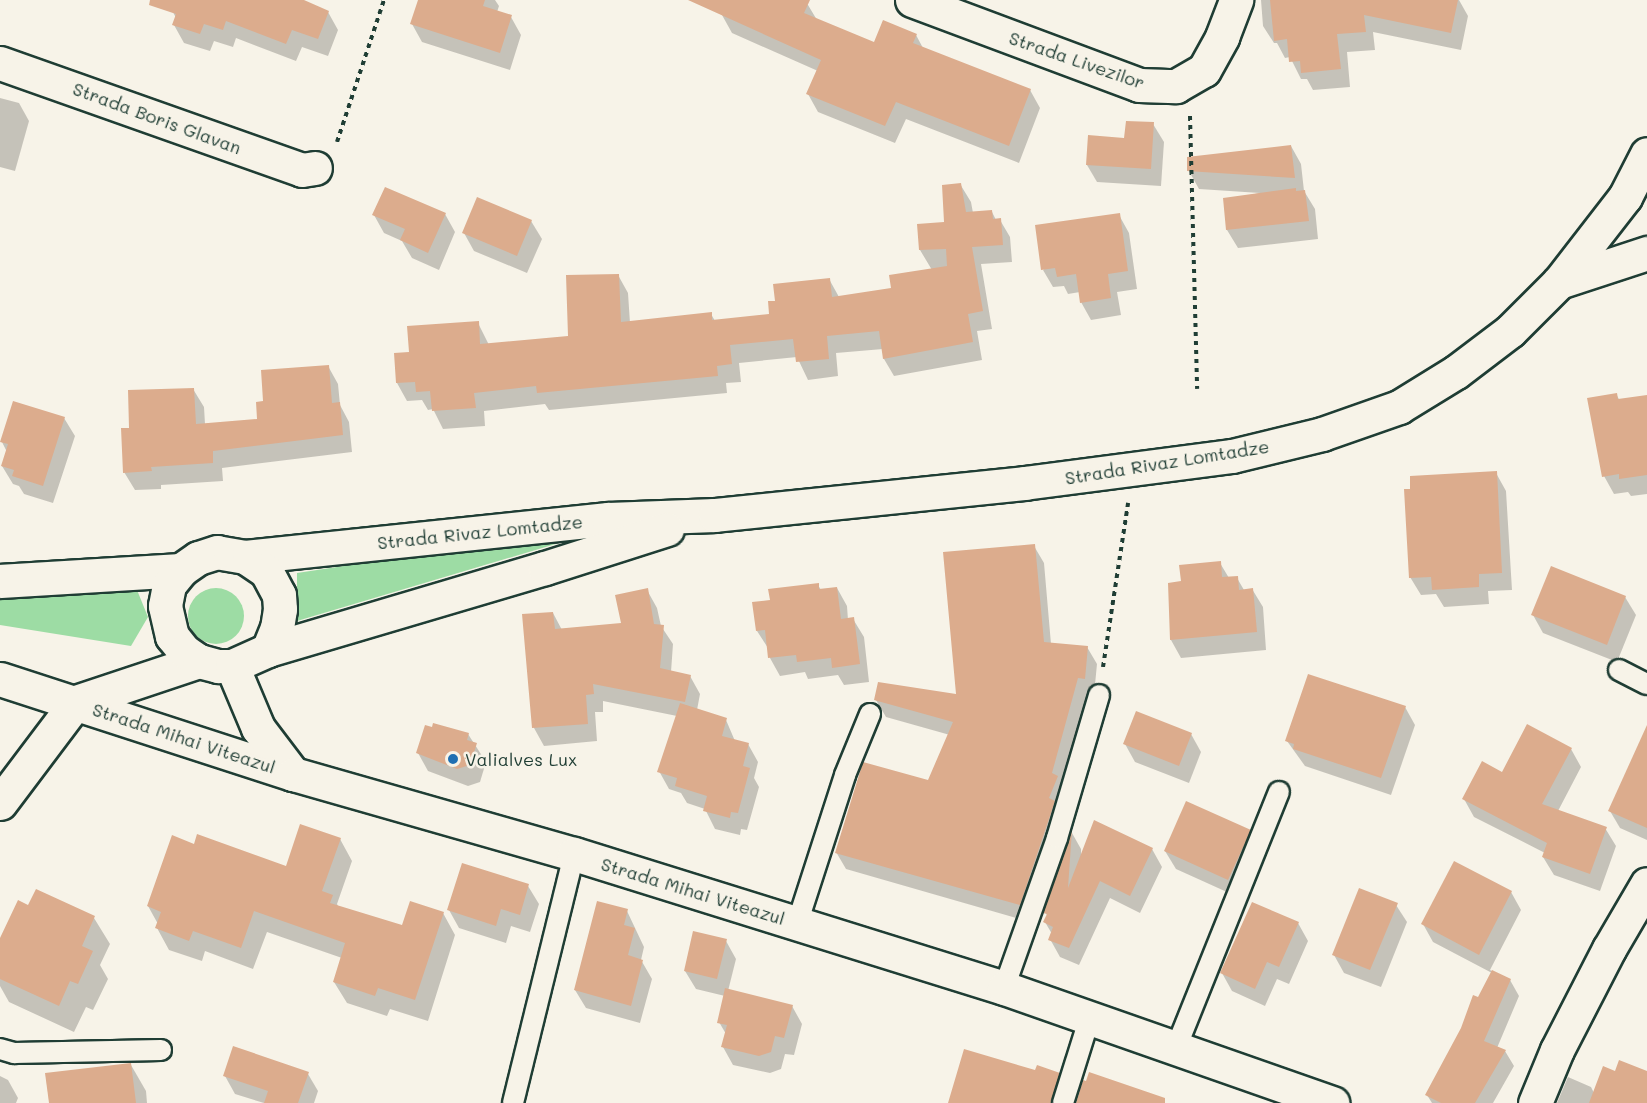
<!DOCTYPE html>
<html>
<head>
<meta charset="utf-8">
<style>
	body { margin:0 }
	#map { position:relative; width:1647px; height:1103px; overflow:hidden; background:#f7f3e8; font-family:Mali,sans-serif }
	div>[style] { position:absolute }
	.green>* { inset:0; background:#9ddca4 }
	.round { border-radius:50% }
	.shadow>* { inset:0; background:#0003 }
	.building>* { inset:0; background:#dcac8d }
	.path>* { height:4px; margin-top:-2px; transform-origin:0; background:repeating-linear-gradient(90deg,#1f3d34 0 4.5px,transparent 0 9px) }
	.roads { filter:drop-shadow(2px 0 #1f3d34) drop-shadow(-2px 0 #1f3d34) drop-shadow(0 2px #1f3d34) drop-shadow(0 -2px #1f3d34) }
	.lane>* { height:20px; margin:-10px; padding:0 10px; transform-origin:10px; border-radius:10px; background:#f7f3e8 }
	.street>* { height:33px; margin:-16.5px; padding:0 16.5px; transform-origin:16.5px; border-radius:16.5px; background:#f7f3e8 }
	.secondary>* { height:33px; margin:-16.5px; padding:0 16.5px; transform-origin:16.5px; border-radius:16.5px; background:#f7f3e8 }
	.dots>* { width:16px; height:16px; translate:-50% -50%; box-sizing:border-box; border:3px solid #f7f3e8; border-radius:50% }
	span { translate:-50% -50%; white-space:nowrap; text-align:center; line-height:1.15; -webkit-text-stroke:5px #f7f3e8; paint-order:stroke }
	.street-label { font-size:18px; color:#1f3d34 }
	.poi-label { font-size:18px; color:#1f3d34 }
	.left { translate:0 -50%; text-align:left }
</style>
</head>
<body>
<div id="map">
	<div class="green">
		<div style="clip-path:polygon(556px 534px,559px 543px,297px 621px,297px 573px)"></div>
		<div class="round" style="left:188px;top:588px;width:56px;height:56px"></div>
		<div style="clip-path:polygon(137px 590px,148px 617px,131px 646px,0 625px,0 599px)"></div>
	</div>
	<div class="shadow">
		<div style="clip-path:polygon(176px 0,295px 0,328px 12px,338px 30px,328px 56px,302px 47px,296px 61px,236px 38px,233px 47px,214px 41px,210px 51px,184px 43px,174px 25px,176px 18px,173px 12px)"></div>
		<div style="clip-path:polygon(420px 0,495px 0,499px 6px,497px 12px,511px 17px,521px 35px,510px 70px,422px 42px,412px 24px)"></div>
		<div style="clip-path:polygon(729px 0,797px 0,808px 5px,817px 20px,875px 44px,916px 35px,923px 48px,1030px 90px,1040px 108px,1019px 163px,906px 119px,895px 143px,818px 112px,808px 94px,818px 71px,732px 33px,722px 15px)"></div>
		<div style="clip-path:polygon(1261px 0,1459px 0,1468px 16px,1461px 50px,1373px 32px,1375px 50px,1347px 52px,1350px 87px,1313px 90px,1307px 79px,1301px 79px,1290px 57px,1285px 58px,1277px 43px,1274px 43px,1263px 26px)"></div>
		<div style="clip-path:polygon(0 98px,19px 103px,29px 121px,15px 171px,0 167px)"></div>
		<div style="clip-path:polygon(1153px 124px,1164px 142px,1161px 186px,1097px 182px,1087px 165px)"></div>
		<div style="clip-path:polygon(1291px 146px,1301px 164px,1304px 191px,1315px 209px,1318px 239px,1238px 248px,1227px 230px,1224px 200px,1260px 193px,1199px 189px,1189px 171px)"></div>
		<div style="clip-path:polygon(960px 184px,971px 202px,973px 213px,992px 212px,996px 220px,1000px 220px,1010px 237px,1012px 262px,981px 264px,992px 329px,977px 331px,982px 360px,894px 376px,884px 359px,883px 349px,836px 353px,838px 376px,808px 380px,797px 357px,739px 363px,741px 382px,726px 383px,727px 393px,549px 410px,545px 404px,484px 411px,485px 426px,443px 429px,433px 409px,428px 410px,422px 400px,407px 401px,397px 383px,395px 355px,411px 354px,478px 323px,489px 345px,570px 338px,618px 275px,628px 293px,630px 323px,711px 314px,715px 321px,771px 315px,777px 302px,829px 279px,839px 297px,893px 289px,932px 270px,920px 250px,918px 226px,946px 224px)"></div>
		<div style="clip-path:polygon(445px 214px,455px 232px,439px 270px,412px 258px,402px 241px,384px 233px,374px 215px)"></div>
		<div style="clip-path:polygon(1119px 215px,1129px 233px,1137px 289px,1117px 292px,1121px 315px,1091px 320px,1081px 302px,1080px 292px,1068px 294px,1064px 286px,1053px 287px,1043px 270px)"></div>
		<div style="clip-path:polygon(531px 221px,542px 239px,527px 273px,474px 251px,464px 233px)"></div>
		<div style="clip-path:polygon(328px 366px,338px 384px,340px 405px,349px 422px,352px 452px,222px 468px,223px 481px,161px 485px,161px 489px,135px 490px,124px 472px,131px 429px,193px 389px,204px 407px,205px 424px,259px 420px,265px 403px)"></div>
		<div style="clip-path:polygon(1616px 394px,1620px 401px,1647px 396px,1647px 494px,1631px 496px,1628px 492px,1614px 494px,1604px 476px)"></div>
		<div style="clip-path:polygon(64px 418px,75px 436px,53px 503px,24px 494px,19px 486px,13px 484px,2px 466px,7px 452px,2px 442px)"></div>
		<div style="clip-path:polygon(1496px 473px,1506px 491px,1512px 590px,1488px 591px,1489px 604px,1444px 607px,1436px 594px,1421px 595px,1410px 577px)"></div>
		<div style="clip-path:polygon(1034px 546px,1044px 563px,1051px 644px,1087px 647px,1097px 664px,1094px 695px,1088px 695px,1062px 786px,1067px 795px,1030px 922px,846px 869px,836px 852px,929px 782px,950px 735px,886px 717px,876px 700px,957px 696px)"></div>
		<div style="clip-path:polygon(1220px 563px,1229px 578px,1237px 578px,1244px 590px,1252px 589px,1263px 607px,1266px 650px,1181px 658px,1171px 640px,1169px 584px,1182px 583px)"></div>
		<div style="clip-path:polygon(818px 585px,821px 590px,837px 588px,847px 606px,848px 620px,853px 619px,864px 637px,869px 682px,844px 685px,838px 675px,808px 679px,805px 672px,780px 676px,770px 658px,768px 648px,757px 631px,771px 601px)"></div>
		<div style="clip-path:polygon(647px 590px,657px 608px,661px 626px,673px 644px,671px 672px,690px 676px,700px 694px,697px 710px,726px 720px,735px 741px,748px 744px,758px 762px,754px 778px,759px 787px,747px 830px,741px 829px,740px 835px,715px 829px,705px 809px,687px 803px,681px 793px,669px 789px,659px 771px,677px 716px,603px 701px,603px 712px,595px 712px,597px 741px,544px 746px,534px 728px,523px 616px,553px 613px,562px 630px,623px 625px)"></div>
		<div style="clip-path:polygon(1625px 597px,1636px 615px,1617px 662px,1543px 633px,1533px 615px)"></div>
		<div style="clip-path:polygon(1405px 707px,1415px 725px,1391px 795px,1305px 766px,1287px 741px)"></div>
		<div style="clip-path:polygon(468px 734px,486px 762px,480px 782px,468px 786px,428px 771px,418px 753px)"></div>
		<div style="clip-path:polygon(1191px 734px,1201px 752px,1189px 783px,1135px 762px,1125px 744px)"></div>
		<div style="clip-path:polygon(1571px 749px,1581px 767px,1558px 811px,1605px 828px,1616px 846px,1600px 891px,1554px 875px,1543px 857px,1545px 853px,1474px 817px,1464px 799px,1503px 774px)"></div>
		<div style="clip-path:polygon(1647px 777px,1647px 840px,1620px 828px,1610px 811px)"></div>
		<div style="clip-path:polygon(1250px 831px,1260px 849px,1238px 897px,1176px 869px,1165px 851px)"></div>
		<div style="clip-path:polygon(1072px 833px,1081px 849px,1081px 857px,1152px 849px,1162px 867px,1140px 913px,1110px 898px,1079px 965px,1060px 957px,1050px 939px,1052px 934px,1045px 922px,1048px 917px,1045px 912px)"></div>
		<div style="clip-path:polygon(340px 839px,352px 861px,337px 904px,339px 908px,403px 927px,443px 913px,455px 935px,428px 1021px,390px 1009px,387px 1016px,347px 1003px,334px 982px,342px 958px,267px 932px,253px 969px,205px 951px,202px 961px,169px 950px,157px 928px,158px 924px,148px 906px,195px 846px,287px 868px)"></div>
		<div style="clip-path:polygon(528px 886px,539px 904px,530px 932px,511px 926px,506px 943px,459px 928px,449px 910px)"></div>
		<div style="clip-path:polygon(36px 891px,94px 918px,110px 944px,100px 965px,108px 979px,93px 1010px,86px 1007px,74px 1032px,9px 1002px,0 986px,0 942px,29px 907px)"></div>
		<div style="clip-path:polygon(1511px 892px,1521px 910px,1490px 970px,1510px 980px,1519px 996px,1497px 1048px,1505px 1051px,1514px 1066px,1493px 1103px,1432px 1103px,1427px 1095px,1492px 973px,1433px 942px,1423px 924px)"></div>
		<div style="clip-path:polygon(1396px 905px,1407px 922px,1381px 987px,1344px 973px,1334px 955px)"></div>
		<div style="clip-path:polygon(627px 911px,644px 947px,641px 960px,652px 979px,640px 1023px,586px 1008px,575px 990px)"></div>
		<div style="clip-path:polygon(1298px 923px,1308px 941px,1289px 984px,1277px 979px,1265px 1006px,1232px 991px,1222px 973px)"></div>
		<div style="clip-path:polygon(726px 941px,736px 959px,728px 991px,792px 1006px,802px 1024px,794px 1055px,785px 1054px,781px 1069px,770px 1073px,733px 1065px,723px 1047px,726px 1034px,719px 1022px,725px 996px,696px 989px,685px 971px)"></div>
		<div style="clip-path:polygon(131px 1065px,146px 1091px,147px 1103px,50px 1103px)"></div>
		<div style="clip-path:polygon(1036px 1072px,1059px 1074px,1069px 1092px,1066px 1103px,950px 1103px)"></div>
		<div style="clip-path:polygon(1616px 1072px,1647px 1073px,1647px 1103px,1557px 1103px,1568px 1077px,1591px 1087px,1594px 1093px)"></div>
		<div style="clip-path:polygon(308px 1074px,318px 1091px,314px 1103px,264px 1103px,235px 1094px,225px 1076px)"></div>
		<div style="clip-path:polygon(0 1076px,8px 1080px,18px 1098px,16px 1103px,0 1103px)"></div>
	</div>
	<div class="building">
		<div style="clip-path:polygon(150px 0,304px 0,329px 11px,318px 39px,292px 30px,286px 44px,226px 21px,223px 30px,204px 24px,200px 34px,172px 25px,176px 14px,149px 5px)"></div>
		<div style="clip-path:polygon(418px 0,485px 0,483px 6px,512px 15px,500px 53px,410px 24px)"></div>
		<div style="clip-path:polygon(688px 0,810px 0,804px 13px,874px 42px,883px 20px,917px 34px,913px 43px,1031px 89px,1009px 146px,896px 102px,885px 126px,806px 94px,821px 60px)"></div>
		<div style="clip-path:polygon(1270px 0,1458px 0,1451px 33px,1364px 15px,1366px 32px,1337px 34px,1341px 69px,1301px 73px,1300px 61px,1289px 62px,1287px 39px,1274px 41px)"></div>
		<div style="clip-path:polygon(1126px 121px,1154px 122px,1151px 169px,1086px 165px,1088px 135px,1124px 138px)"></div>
		<div style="clip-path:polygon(1291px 145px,1295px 178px,1187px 171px,1187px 157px)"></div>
		<div style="clip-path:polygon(961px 183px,966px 212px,992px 210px,993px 219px,1001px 218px,1003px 245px,972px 247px,983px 311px,968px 314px,973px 342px,883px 359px,879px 331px,827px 336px,829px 359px,796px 362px,793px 339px,730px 345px,732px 364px,717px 366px,718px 376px,537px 393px,536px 386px,474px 393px,476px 408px,432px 411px,430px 391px,416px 392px,415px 382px,396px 383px,394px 353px,409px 352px,407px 326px,479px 321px,480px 344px,568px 336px,566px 275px,619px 274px,621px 322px,712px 312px,712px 320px,769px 314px,768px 301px,775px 301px,773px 284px,830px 278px,832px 297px,891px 288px,889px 275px,947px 266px,946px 249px,919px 250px,917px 224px,944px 222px,942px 185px)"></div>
		<div style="clip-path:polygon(385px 187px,446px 213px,428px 253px,400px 240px,405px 229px,372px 215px)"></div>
		<div style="clip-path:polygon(1296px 188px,1296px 191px,1305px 190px,1309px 221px,1226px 230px,1223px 198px)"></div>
		<div style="clip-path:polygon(477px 197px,532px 220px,517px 256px,462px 233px)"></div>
		<div style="clip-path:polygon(1120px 213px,1128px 271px,1108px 274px,1111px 298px,1080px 303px,1076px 274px,1057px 277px,1055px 268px,1041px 270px,1035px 225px)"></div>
		<div style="clip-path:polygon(329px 365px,332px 403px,340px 402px,343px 435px,213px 451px,213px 463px,151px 467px,152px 471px,123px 473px,121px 428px,129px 428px,128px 390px,194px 388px,196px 424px,257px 419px,256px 402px,263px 401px,261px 370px)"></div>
		<div style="clip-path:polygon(1617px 393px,1618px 399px,1647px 395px,1647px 475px,1619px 479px,1619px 474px,1602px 477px,1587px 398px)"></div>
		<div style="clip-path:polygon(13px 401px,65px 417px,43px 486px,12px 476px,14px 470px,1px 466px,8px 444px,0 442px)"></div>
		<div style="clip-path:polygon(1497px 471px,1502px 573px,1479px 574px,1479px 587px,1432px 590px,1431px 577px,1409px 578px,1404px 489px,1410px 489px,1410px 476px)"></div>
		<div style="clip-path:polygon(1035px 544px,1044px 642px,1088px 646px,1085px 679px,1078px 678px,1052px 773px,1058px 776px,1049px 798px,1055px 801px,1020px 905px,835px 853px,863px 762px,928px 780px,953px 722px,874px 700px,878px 682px,956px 694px,943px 552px)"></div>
		<div style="clip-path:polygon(1221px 561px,1222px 577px,1238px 576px,1239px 590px,1253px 588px,1257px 632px,1170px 640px,1168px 583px,1181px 581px,1179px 565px)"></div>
		<div style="clip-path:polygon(1551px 566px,1626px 596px,1607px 645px,1531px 615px)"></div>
		<div style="clip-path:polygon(819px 583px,819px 589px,837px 587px,841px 619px,854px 617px,860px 664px,832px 668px,831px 658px,797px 662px,796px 655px,768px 658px,765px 630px,756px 631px,752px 602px,770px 600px,768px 589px)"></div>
		<div style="clip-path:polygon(648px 588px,654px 624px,664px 625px,660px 668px,691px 675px,685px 702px,593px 684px,594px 694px,586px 695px,588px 724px,532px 728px,522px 614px,553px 612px,555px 629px,621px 623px,615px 595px)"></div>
		<div style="clip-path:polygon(1308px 674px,1406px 706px,1381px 778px,1293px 749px,1294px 744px,1285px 741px)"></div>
		<div style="clip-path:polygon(680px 703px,727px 718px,722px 736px,749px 743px,743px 766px,750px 768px,738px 813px,731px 812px,730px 818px,703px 811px,707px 796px,675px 786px,677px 778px,657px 772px)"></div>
		<div style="clip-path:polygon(1136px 711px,1192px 733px,1179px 766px,1123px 744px)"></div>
		<div style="clip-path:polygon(433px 723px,469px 733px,467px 740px,477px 743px,470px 765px,457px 769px,416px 753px,425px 725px,432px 727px)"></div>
		<div style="clip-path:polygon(1527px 724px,1572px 748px,1542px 804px,1607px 827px,1590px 874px,1542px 857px,1547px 843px,1462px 799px,1482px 761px,1502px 772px)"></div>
		<div style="clip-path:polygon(1647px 725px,1647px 828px,1608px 811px)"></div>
		<div style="clip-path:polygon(1186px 801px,1251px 830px,1228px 880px,1164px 851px)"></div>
		<div style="clip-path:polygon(1094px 820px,1153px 848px,1130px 896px,1100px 881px,1069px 948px,1048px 940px,1053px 927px,1043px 922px,1047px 914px,1043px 913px,1072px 830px,1068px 888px)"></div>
		<div style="clip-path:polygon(300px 824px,341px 838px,322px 891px,333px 895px,330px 903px,402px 925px,410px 901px,444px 912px,415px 1000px,378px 988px,375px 996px,333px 982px,345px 943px,254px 911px,241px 948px,193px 931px,189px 941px,155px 928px,161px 912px,147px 906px,172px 835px,194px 844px,197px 834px,286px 866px)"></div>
		<div style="clip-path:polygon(1454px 861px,1512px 891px,1479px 955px,1421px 924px)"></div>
		<div style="clip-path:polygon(462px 863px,529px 884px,520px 915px,501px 909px,496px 926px,447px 910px)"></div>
		<div style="clip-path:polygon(1359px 888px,1398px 903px,1370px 970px,1332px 955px)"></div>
		<div style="clip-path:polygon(36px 889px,95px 916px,82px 946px,93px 951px,78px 984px,70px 981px,59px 1006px,0 979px,0 938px,18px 900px,28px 905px)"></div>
		<div style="clip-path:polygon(597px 901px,628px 909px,624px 925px,635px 928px,628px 955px,643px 960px,631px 1006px,574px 990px)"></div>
		<div style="clip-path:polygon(1252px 902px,1299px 922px,1279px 967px,1267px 962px,1255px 989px,1220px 973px)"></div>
		<div style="clip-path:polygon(693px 931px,727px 939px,717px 979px,684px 971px)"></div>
		<div style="clip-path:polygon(1492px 970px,1511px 979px,1484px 1041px,1506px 1050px,1475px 1103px,1441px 1103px,1425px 1095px,1461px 1028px,1473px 995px,1478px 997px)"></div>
		<div style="clip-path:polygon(725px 988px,793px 1005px,784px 1038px,775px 1036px,771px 1052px,759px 1056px,721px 1047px,727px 1025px,717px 1023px)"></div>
		<div style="clip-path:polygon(233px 1046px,309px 1072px,298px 1103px,264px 1103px,268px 1091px,223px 1076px)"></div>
		<div style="clip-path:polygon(964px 1049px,1035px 1070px,1037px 1065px,1060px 1073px,1051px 1103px,948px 1103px)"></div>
		<div style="clip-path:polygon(1619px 1060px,1647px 1071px,1647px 1103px,1589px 1103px,1603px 1066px,1615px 1071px)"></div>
		<div style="clip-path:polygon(131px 1063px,136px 1103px,49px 1103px,45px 1073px)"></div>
		<div style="clip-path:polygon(1089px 1072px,1165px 1098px,1165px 1103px,1076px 1103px,1083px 1080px,1086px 1081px)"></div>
	</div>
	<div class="path">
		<div style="left:1190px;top:116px;width:273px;rotate:88.5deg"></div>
		<div style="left:337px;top:142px;width:150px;rotate:-71.7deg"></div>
		<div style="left:1103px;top:667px;width:166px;rotate:-81.3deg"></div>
	</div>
	<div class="roads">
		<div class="lane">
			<div style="left:1619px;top:670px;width:31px;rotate:27deg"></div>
			<div style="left:797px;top:924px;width:157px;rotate:-72.1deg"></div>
			<div style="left:845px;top:775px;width:66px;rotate:-67.7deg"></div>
			<div style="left:1004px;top:988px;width:159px;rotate:-70.5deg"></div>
			<div style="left:1057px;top:838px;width:149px;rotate:-73.6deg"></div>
			<div style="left:1176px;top:1048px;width:276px;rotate:-68.1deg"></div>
			<div style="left:0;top:1049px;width:15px;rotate:16deg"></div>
			<div style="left:14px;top:1053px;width:147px;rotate:-1.2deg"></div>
			<div style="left:513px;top:1103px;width:256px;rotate:-76.2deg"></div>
			<div style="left:1063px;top:1103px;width:90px;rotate:-72.6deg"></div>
		</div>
		<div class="street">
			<div style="left:912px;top:0;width:242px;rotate:20.5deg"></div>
			<div style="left:1139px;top:85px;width:37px;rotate:2deg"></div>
			<div style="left:1176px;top:86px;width:32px;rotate:-30deg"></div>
			<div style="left:1204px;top:70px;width:38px;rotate:-61deg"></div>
			<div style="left:1222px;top:37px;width:40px;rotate:-69deg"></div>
			<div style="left:0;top:63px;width:320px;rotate:19.5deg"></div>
			<div style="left:302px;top:170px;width:13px;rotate:-9deg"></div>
			<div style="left:1559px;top:282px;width:93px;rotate:-18.2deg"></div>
			<div style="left:0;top:581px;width:181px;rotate:-3.5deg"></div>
			<div style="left:0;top:679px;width:308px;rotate:18deg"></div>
			<div style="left:0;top:803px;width:126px;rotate:-53deg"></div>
			<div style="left:76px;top:702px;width:130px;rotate:-18.4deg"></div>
			<div style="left:1535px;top:1103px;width:57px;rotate:-67.5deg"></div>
			<div style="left:1557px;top:1050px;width:114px;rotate:-62.8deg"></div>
			<div style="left:1609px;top:949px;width:75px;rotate:-59.7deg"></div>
		</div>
		<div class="secondary">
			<div style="left:245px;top:557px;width:365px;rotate:-6deg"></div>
			<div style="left:608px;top:519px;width:107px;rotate:-2.1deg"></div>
			<div style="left:715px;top:515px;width:311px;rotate:-5.9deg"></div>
			<div style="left:1024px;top:483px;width:210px;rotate:-7.4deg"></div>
			<div style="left:1232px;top:456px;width:93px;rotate:-13.7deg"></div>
			<div style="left:1322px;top:434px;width:82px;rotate:-19.3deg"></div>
			<div style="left:1399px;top:407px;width:67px;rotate:-31.6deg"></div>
			<div style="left:1456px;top:372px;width:68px;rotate:-37.2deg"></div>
			<div style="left:1510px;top:331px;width:69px;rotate:-45deg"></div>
			<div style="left:1559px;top:282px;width:108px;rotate:-52.2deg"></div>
			<div style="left:1625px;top:197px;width:48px;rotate:-62.9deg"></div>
			<div style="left:268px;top:650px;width:24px;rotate:-68deg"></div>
			<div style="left:277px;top:628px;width:19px;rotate:-81deg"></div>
			<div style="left:280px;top:609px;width:14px;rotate:-94deg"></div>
			<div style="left:279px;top:595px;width:27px;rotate:-118deg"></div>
			<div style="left:266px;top:571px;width:25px;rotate:-146deg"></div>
			<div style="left:245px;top:557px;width:28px;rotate:-170deg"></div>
			<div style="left:217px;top:552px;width:20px;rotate:162deg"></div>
			<div style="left:198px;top:558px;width:21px;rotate:145deg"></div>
			<div style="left:181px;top:570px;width:19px;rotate:129deg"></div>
			<div style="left:169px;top:585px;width:21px;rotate:101deg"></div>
			<div style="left:165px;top:606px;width:31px;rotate:77deg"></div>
			<div style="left:172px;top:636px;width:19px;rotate:51deg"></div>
			<div style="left:184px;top:651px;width:18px;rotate:34deg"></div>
			<div style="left:199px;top:661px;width:20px;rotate:15deg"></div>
			<div style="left:218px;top:666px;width:14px"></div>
			<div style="left:232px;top:666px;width:39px;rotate:-24deg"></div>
			<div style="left:268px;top:650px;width:289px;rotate:-16.5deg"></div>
			<div style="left:545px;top:568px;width:128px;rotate:-17.7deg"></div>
			<div style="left:232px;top:666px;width:67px;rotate:67.2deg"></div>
			<div style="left:258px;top:728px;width:58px;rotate:52.7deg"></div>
			<div style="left:293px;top:774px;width:292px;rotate:15.9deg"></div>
			<div style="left:574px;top:854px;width:450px;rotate:17.3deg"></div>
			<div style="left:1004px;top:988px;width:348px;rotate:19.3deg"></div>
		</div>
	</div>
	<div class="dots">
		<div style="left:453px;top:759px;background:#1f6fb2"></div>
	</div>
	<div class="street-label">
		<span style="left:1077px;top:60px;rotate:19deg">Strada Livezilor</span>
		<span style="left:157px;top:118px;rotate:20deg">Strada Boris Glavan</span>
		<span style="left:1167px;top:462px;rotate:-9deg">Strada Rivaz Lomtadze</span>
		<span style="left:480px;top:532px;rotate:-6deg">Strada Rivaz Lomtadze</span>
		<span style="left:184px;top:738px;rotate:18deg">Strada Mihai Viteazul</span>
		<span style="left:693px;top:891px;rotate:17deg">Strada Mihai Viteazul</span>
	</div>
	<div class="poi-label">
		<span class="left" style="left:465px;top:759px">Valialves Lux</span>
	</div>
</div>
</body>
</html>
